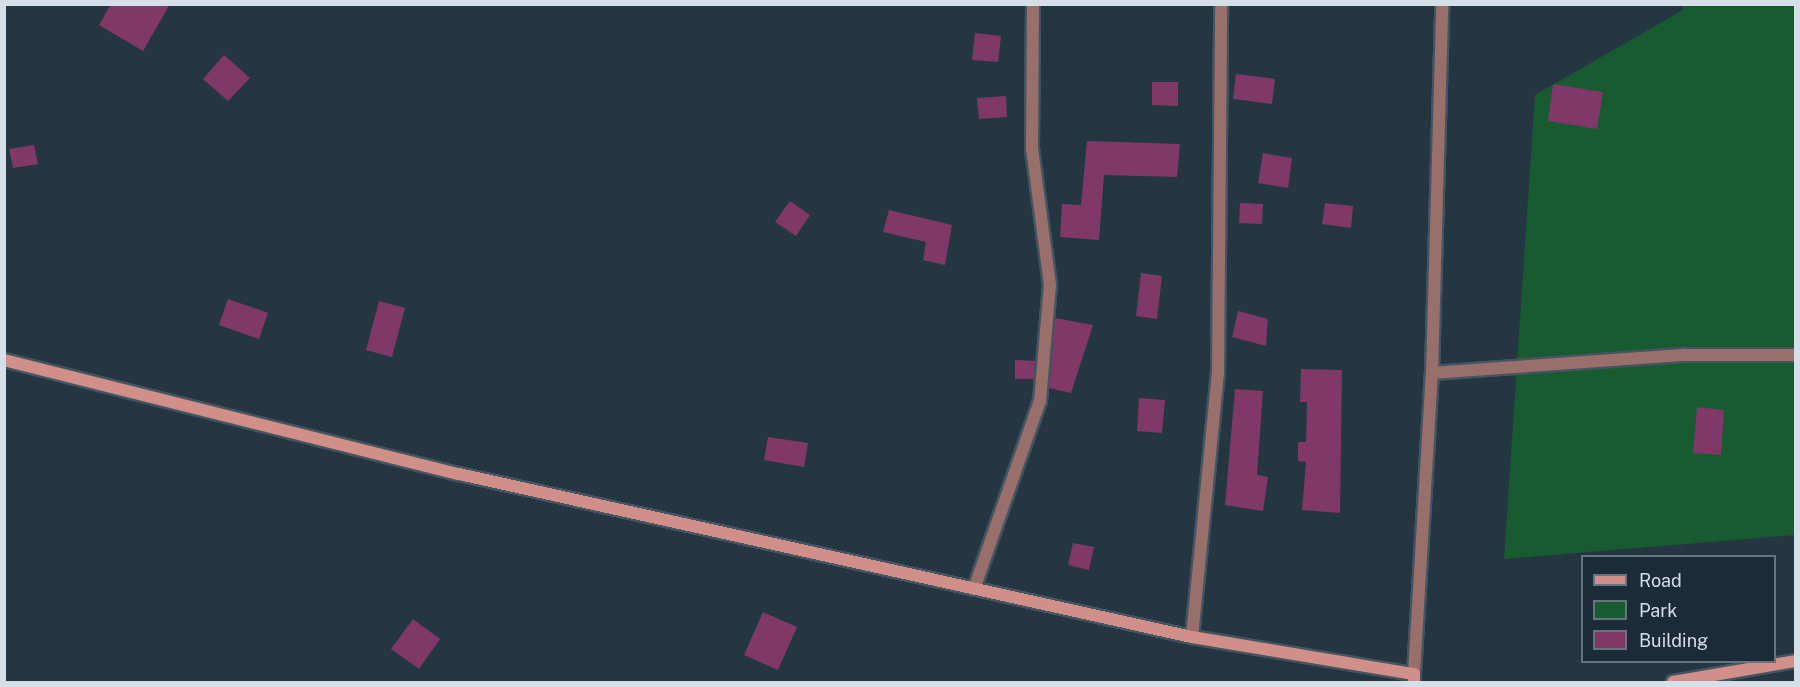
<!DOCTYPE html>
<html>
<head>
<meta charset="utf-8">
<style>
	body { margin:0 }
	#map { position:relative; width:1800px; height:687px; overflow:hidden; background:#253643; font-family:"Public Sans",sans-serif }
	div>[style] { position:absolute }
	.green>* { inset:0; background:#185b30 }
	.building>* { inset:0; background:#803868 }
	.roads { filter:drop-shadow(2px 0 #445461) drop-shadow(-2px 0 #445461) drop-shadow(0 2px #445461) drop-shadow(0 -2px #445461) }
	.minor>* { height:12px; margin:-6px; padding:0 6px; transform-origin:6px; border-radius:6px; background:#986f6b }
	.tertiary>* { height:12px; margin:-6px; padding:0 6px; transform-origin:6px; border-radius:6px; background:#986f6b }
	.secondary>* { height:12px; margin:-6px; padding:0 6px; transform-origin:6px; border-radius:6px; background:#d09089 }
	span { translate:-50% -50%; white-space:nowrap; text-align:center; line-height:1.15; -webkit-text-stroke:4.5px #1b2c38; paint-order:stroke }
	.frame { position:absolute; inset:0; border:6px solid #d4dfe7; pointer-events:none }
	.legend { position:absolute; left:1581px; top:555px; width:195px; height:108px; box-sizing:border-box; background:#1b2c38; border:2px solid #65747e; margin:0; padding:8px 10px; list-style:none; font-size:18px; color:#d4dfe7 }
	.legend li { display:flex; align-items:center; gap:12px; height:30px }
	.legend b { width:30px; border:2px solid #65747e }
</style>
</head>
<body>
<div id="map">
	<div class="green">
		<div style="clip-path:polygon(1683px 5px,1795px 5px,1795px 535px,1504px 559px,1535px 95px,1683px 10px)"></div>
	</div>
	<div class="building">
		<div style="clip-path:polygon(111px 4px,170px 4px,143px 51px,99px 25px)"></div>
		<div style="clip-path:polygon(975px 33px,1001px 36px,998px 62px,972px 60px)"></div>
		<div style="clip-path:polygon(224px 55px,250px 78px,228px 101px,203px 79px)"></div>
		<div style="clip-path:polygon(1236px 74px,1275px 79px,1272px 104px,1233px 99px)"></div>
		<div style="clip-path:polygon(1152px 82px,1178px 82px,1178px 106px,1152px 105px)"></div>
		<div style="clip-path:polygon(1553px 84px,1603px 92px,1597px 129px,1548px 121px)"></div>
		<div style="clip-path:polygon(1006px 96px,1007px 117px,979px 119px,977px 98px)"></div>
		<div style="clip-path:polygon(1087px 141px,1180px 144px,1177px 177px,1104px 175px,1099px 240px,1060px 237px,1062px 204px,1081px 205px)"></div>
		<div style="clip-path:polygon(34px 145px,38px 164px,13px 168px,9px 149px)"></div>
		<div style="clip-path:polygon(1263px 153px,1292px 158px,1288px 188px,1258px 183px)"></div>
		<div style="clip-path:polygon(790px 201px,810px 215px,796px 236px,775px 222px)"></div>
		<div style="clip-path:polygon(1240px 203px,1263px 204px,1262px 224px,1239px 223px)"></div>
		<div style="clip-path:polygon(1325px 203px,1353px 206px,1351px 228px,1322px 224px)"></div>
		<div style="clip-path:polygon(889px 210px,952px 225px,945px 265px,923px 260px,926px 242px,883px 232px)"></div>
		<div style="clip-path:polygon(1141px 273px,1162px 276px,1157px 319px,1136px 316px)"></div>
		<div style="clip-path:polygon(228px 299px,268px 313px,259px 339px,219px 325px)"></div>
		<div style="clip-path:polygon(379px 301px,405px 308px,392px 357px,366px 350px)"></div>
		<div style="clip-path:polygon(1238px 311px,1268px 319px,1266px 346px,1232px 337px)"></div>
		<div style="clip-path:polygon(1055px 318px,1093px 325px,1071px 393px,1049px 388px)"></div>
		<div style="clip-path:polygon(1015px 360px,1035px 361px,1034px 379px,1015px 379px)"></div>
		<div style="clip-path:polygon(1301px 369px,1342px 370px,1340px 513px,1302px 510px,1306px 462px,1298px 461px,1298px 442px,1306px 442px,1307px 402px,1300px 402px)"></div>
		<div style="clip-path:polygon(1235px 389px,1263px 391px,1257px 475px,1268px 477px,1263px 511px,1225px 505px)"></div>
		<div style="clip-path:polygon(1139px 398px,1165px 400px,1162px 433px,1137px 431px)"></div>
		<div style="clip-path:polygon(1697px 407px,1724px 410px,1721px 455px,1693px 453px)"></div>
		<div style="clip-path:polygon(768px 437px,808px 443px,804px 467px,764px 460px)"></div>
		<div style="clip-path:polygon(1073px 543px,1094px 547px,1089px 570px,1068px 565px)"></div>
		<div style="clip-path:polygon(763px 612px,797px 627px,778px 670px,744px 655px)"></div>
		<div style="clip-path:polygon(413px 619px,440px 639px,419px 669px,391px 649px)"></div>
	</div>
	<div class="roads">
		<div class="minor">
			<div style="left:1432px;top:373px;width:254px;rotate:-4.1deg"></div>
			<div style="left:1685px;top:355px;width:111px"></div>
			<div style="left:974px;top:589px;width:199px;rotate:-70.7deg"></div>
			<div style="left:1040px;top:401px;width:116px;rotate:-85.1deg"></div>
			<div style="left:1050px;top:285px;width:138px;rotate:-97.5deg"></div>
			<div style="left:1032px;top:148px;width:144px;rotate:-89.6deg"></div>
			<div style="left:1192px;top:637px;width:267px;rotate:-84.4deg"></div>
			<div style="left:1218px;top:371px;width:367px;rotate:-89.5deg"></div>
		</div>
		<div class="tertiary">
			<div style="left:1414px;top:674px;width:302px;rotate:-86.6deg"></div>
			<div style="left:1432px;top:373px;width:369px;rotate:-88.4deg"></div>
		</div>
		<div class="secondary">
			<div style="left:4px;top:360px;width:469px;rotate:14.1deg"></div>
			<div style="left:459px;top:474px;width:751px;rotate:12.54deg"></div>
			<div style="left:1192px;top:637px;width:225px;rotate:9.5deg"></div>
			<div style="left:1414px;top:674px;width:8px;rotate:90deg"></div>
			<div style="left:1673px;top:682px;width:125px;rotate:-9.7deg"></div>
		</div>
	</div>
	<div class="frame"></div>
	<ul class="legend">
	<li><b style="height:8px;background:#d09089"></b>Road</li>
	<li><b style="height:16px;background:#185b30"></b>Park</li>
	<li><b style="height:16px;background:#803868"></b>Building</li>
	</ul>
</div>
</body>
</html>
